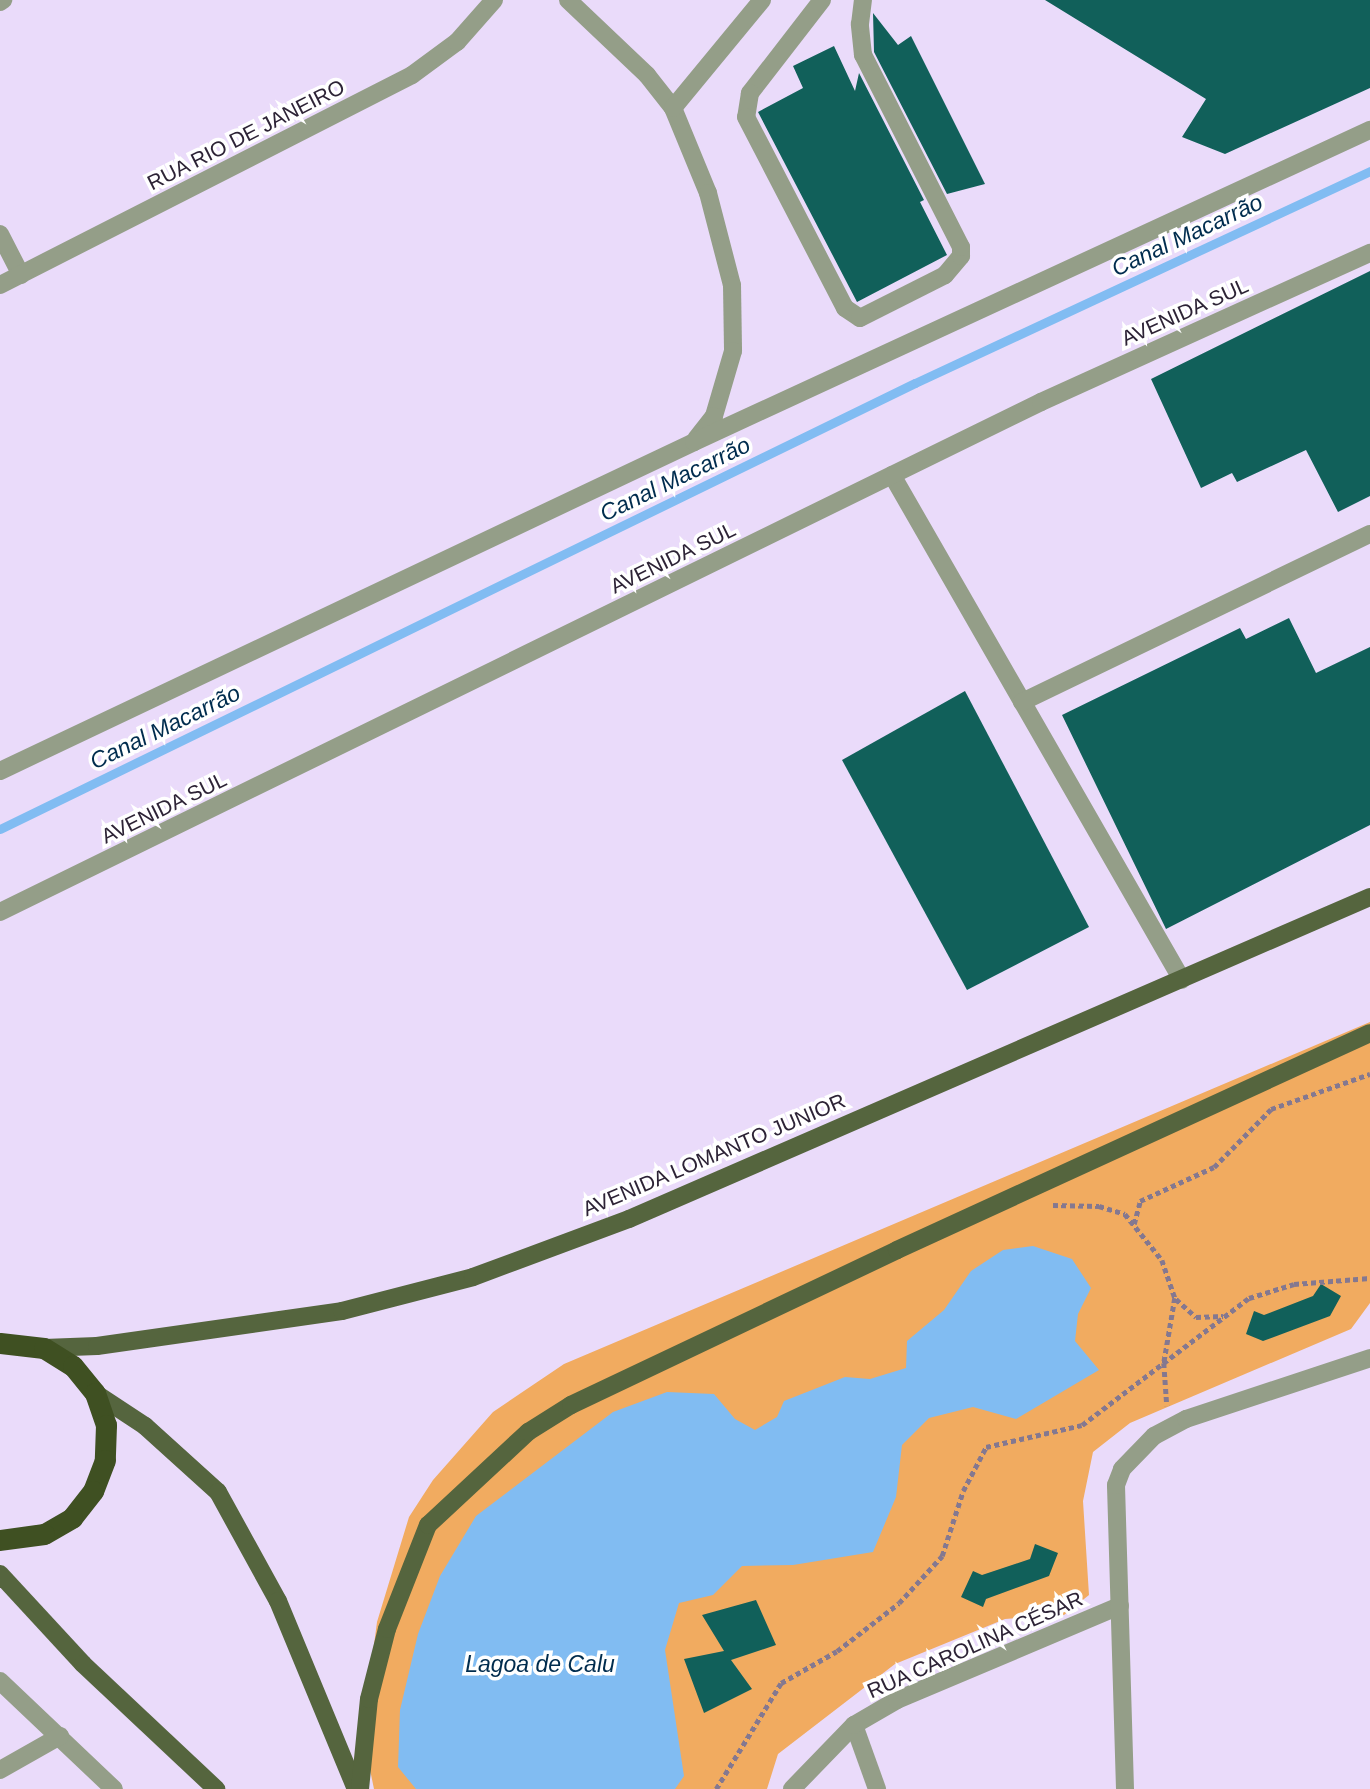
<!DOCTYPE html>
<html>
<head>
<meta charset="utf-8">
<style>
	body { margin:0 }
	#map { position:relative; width:1370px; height:1789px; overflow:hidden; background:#eadbfa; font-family:Helvetica,sans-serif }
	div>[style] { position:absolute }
	.green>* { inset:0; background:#f1ab60 }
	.water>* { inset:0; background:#81bcf2 }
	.stream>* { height:9px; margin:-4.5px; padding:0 4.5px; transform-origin:4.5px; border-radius:4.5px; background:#81bcf2 }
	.building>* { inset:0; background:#11605a }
	.path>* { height:4.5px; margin-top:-2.25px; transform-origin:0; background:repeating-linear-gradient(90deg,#847890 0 5px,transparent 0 8.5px) }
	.minor>* { height:18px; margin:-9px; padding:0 9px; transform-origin:9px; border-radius:9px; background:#949e88 }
	.major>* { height:18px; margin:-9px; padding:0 9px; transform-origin:9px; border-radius:9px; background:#55653e }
	.highway>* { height:21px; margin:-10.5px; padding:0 10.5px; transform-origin:10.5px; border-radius:10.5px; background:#3f5022 }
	span { translate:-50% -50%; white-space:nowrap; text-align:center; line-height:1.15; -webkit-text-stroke:7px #fff; paint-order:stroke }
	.street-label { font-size:21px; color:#2d2336 }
	.water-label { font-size:23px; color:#002c4e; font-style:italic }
</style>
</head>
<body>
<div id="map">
	<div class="green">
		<div style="clip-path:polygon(1370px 1022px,1370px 1303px,1351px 1329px,1130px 1423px,1093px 1452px,1083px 1501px,1089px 1595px,1064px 1615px,1005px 1619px,895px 1664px,778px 1754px,767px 1789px,374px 1789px,368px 1760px,368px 1690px,377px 1622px,409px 1517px,433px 1480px,493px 1412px,564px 1364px)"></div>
	</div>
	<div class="water">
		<div style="clip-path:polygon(1033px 1246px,1072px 1259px,1091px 1288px,1078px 1314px,1075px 1341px,1099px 1370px,1016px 1419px,973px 1407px,929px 1418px,902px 1445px,896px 1497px,873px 1552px,793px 1565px,742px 1566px,713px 1595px,679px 1603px,665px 1650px,684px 1776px,675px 1789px,416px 1789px,398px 1767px,400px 1710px,418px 1634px,440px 1576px,476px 1516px,613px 1412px,667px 1392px,714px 1394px,735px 1419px,755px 1430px,777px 1417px,784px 1401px,845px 1377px,870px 1379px,906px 1368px,907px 1341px,944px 1310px,971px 1271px,1003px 1250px)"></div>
	</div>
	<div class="stream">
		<div style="left:0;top:829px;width:1018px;rotate:-25.99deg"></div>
		<div style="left:915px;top:383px;width:502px;rotate:-24.98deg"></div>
	</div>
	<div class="building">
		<div style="clip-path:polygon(1045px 0,1370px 0,1370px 88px,1225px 154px,1182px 137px,1206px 99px)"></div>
		<div style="clip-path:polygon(873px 13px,898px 45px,911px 36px,985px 184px,947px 194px,874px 52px)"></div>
		<div style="clip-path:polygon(834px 46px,855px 91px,859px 73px,924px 200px,920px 202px,947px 255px,857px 302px,758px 112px,803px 88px,793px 66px)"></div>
		<div style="clip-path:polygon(1370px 271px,1370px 496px,1338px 512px,1306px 450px,1237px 482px,1232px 473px,1201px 488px,1151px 379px)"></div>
		<div style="clip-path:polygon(1289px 618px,1316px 673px,1370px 647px,1370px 825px,1166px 929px,1062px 715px,1240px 628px,1246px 639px)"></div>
		<div style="clip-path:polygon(965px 691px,1089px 927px,967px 990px,842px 760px)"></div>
		<div style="clip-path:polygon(1321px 1284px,1341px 1296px,1330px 1316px,1263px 1341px,1246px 1334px,1254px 1311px,1264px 1315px,1313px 1296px)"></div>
		<div style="clip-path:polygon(1035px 1544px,1058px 1553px,1049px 1576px,986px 1599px,983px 1607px,961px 1597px,973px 1571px,982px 1575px,1030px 1559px)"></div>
		<div style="clip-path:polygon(756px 1600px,776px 1645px,731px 1660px,752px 1689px,704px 1713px,684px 1659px,724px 1651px,702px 1615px)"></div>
	</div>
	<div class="path">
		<div style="left:1053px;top:1205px;width:46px;rotate:1.2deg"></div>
		<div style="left:1099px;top:1206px;width:27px;rotate:17deg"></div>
		<div style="left:1125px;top:1214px;width:59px;rotate:51.2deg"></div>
		<div style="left:1162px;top:1260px;width:40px;rotate:71.1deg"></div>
		<div style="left:1175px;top:1298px;width:66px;rotate:99.6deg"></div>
		<div style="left:1164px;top:1363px;width:43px;rotate:86deg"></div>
		<div style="left:1134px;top:1224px;width:24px;rotate:-75deg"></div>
		<div style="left:1140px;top:1201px;width:81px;rotate:-24.7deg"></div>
		<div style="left:1214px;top:1167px;width:81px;rotate:-45.5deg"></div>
		<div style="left:1271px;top:1109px;width:105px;rotate:-19.5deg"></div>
		<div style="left:1176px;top:1299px;width:27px;rotate:42deg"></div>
		<div style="left:1196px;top:1317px;width:27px;rotate:-2deg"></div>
		<div style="left:716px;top:1789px;width:124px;rotate:-58.5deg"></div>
		<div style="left:781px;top:1683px;width:64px;rotate:-29.7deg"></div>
		<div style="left:837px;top:1651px;width:78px;rotate:-37.7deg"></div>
		<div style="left:899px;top:1603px;width:64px;rotate:-47.5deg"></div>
		<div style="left:942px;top:1556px;width:68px;rotate:-72.1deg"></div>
		<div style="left:963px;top:1491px;width:50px;rotate:-62.4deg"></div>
		<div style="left:986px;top:1447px;width:98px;rotate:-12.9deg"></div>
		<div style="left:1082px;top:1425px;width:210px;rotate:-37.3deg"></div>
		<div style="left:1249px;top:1298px;width:47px;rotate:-17.3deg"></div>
		<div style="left:1294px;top:1284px;width:76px;rotate:-4.5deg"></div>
	</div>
	<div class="minor">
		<div style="left:568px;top:0;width:109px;rotate:43.5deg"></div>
		<div style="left:647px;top:75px;width:42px;rotate:51.8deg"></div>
		<div style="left:673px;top:108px;width:92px;rotate:67.6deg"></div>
		<div style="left:708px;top:193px;width:95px;rotate:75.4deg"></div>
		<div style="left:732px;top:285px;width:66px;rotate:89.1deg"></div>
		<div style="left:733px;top:351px;width:68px;rotate:106.3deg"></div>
		<div style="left:714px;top:416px;width:29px;rotate:128deg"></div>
		<div style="left:822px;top:0;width:118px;rotate:127.7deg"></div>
		<div style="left:750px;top:93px;width:24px;rotate:99deg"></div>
		<div style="left:746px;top:117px;width:215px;rotate:62.6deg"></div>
		<div style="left:845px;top:308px;width:18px;rotate:34deg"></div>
		<div style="left:860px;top:318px;width:95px;rotate:-26.8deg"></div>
		<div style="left:945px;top:275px;width:25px;rotate:-50deg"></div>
		<div style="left:961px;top:256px;width:9px;rotate:-90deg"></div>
		<div style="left:961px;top:247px;width:216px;rotate:-117deg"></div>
		<div style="left:863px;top:55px;width:31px;rotate:-96deg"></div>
		<div style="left:860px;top:24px;width:24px;rotate:-83deg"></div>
		<div style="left:0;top:2px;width:4px;rotate:-34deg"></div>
		<div style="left:673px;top:108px;width:140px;rotate:-50.5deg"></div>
		<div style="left:0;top:234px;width:46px;rotate:62.9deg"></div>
		<div style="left:0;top:285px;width:462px;rotate:-27deg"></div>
		<div style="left:412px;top:75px;width:56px;rotate:-36.3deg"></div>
		<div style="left:457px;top:42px;width:56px;rotate:-48.6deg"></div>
		<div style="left:892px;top:475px;width:582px;rotate:60.13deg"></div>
		<div style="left:1022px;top:702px;width:386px;rotate:-25.8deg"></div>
		<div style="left:0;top:771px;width:768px;rotate:-25.36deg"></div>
		<div style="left:694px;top:442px;width:745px;rotate:-24.78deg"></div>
		<div style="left:0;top:912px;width:1159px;rotate:-26.1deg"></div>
		<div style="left:1041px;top:402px;width:361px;rotate:-24.4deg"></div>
		<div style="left:0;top:1681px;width:157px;rotate:43.5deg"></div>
		<div style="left:854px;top:1725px;width:68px;rotate:70.2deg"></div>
		<div style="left:0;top:1770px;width:69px;rotate:-29.5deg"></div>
		<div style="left:792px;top:1789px;width:89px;rotate:-45.9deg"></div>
		<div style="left:854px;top:1725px;width:50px;rotate:-30.2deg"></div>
		<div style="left:897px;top:1700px;width:242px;rotate:-22.9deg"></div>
		<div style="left:1125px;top:1789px;width:304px;rotate:-91.7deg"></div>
		<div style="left:1116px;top:1485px;width:17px;rotate:-69deg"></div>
		<div style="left:1122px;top:1469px;width:46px;rotate:-45.9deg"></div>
		<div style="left:1154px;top:1436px;width:36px;rotate:-28deg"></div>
		<div style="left:1186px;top:1419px;width:194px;rotate:-18.3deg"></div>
	</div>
	<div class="major">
		<div style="left:44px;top:1348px;width:53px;rotate:-2.2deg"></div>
		<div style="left:97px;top:1346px;width:247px;rotate:-8.1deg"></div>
		<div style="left:342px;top:1311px;width:135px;rotate:-14.5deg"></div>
		<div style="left:473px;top:1277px;width:166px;rotate:-20.4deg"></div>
		<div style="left:629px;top:1219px;width:808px;rotate:-23.49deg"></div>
		<div style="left:95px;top:1393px;width:60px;rotate:33.4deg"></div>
		<div style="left:145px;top:1426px;width:98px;rotate:42.1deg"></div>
		<div style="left:218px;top:1492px;width:124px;rotate:61.2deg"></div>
		<div style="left:278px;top:1601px;width:204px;rotate:67.5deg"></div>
		<div style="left:0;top:1574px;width:122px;rotate:47.3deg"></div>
		<div style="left:83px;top:1664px;width:183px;rotate:43.2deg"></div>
		<div style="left:360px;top:1789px;width:90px;rotate:-84.3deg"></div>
		<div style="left:369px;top:1699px;width:72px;rotate:-75.6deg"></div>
		<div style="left:387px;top:1629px;width:112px;rotate:-68.5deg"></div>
		<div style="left:428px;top:1525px;width:137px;rotate:-42.9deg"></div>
		<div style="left:528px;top:1432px;width:51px;rotate:-32.1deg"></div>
		<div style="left:571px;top:1405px;width:361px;rotate:-25.4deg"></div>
		<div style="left:897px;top:1250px;width:520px;rotate:-24.64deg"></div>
	</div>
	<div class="highway">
		<div style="left:0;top:1343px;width:44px;rotate:6.5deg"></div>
		<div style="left:44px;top:1348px;width:34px;rotate:32deg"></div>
		<div style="left:73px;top:1366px;width:35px;rotate:51deg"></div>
		<div style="left:95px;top:1393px;width:34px;rotate:71deg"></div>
		<div style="left:106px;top:1425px;width:35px;rotate:92deg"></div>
		<div style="left:105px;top:1460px;width:33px;rotate:111deg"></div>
		<div style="left:93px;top:1491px;width:34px;rotate:128deg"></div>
		<div style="left:72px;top:1518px;width:32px;rotate:150deg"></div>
		<div style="left:44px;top:1534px;width:44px;rotate:172.2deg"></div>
	</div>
	<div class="street-label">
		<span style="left:246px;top:135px;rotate:-27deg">RUA RIO DE JANEIRO</span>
		<span style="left:1185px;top:312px;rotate:-24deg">AVENIDA SUL</span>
		<span style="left:673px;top:558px;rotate:-26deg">AVENIDA SUL</span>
		<span style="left:164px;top:808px;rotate:-26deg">AVENIDA SUL</span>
		<span style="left:714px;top:1155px;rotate:-23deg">AVENIDA LOMANTO JUNIOR</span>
		<span style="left:975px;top:1645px;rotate:-24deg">RUA CAROLINA CÉSAR</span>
	</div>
	<div class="water-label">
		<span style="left:1187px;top:235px;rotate:-25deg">Canal Macarrão</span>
		<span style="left:675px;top:479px;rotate:-26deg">Canal Macarrão</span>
		<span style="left:165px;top:727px;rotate:-26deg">Canal Macarrão</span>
		<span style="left:540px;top:1664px">Lagoa de Calu</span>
	</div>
</div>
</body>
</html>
